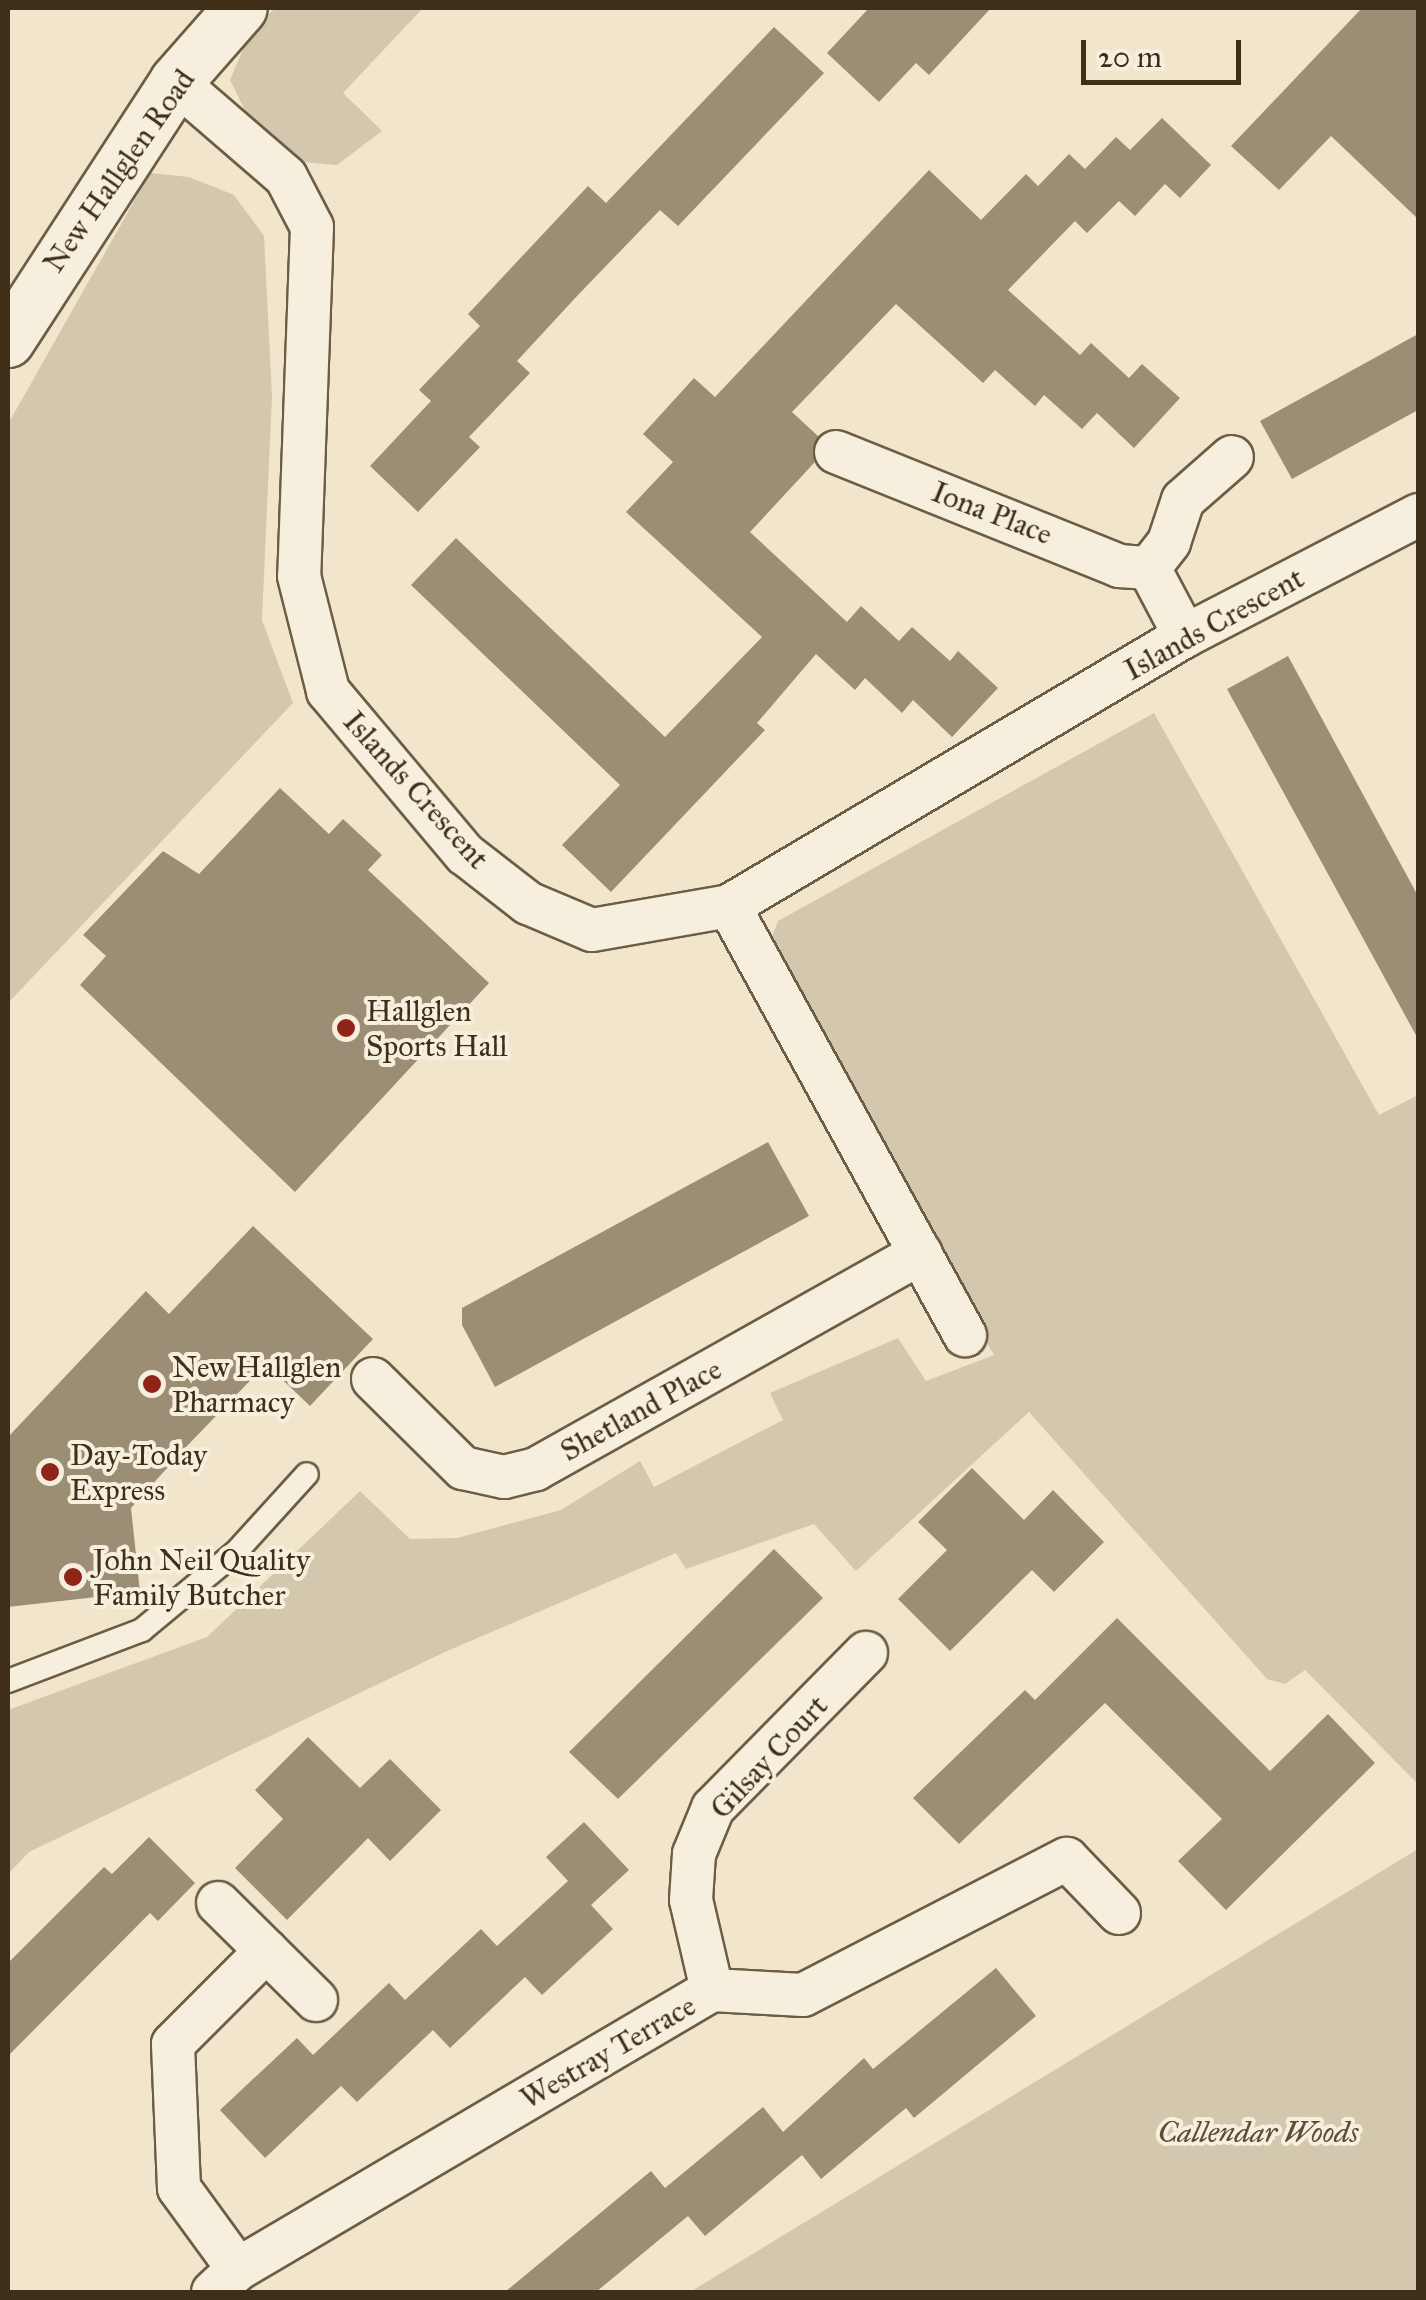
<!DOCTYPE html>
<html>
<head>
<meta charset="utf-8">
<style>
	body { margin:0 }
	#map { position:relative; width:1426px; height:2300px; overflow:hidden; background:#f1e6cb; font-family:"IM FELL Great Primer",serif }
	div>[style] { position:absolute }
	.green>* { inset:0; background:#d3c7ad }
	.building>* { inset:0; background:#9c8e75 }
	.roads { filter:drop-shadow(2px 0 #6c5d45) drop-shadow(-2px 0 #6c5d45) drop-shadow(0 2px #6c5d45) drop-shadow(0 -2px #6c5d45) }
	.service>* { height:22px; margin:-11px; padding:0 11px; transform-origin:11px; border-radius:11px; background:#f6efdd }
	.minor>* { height:42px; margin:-21px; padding:0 21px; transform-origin:21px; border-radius:21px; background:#f6efdd }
	.tertiary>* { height:52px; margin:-26px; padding:0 26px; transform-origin:26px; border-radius:26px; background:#f6efdd }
	.dots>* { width:28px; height:28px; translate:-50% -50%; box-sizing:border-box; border:5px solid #f6efdd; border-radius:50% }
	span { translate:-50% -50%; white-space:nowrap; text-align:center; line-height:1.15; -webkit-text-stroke:8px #f6efdd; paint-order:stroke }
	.street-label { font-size:30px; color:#3f2f18 }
	.poi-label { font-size:30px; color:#3f2f18 }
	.left { translate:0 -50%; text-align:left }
	.park-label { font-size:30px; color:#5d4d36; font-style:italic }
	.frame { position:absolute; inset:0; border:10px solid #3f2f18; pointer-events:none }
	.scale { position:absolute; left:1081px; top:40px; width:160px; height:45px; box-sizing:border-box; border:5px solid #3f2f18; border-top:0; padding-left:12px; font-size:30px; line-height:35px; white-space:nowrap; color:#3f2f18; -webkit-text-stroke:8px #f6efdd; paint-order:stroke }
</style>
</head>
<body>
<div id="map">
	<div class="green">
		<div style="clip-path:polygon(276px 8px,423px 8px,343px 93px,382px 131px,337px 165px,292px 161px,257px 135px,230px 80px,252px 28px)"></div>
		<div style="clip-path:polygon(150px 173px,189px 177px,234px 195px,264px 236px,272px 396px,262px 620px,293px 703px,8px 1003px,8px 424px)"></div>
		<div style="clip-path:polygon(1154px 713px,1379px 1115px,1418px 1095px,1418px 1784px,1305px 1670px,1285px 1684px,1267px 1679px,1029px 1412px,856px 1571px,814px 1524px,686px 1569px,676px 1553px,447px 1651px,29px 1852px,8px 1874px,8px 1710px,207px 1637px,360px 1491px,410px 1539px,457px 1538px,561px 1510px,640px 1461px,654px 1487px,783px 1420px,770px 1393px,898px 1338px,926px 1381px,994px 1355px,767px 949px,778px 921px)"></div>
		<div style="clip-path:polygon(1418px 1849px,1418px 2292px,690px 2292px)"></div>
	</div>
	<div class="building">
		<div style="clip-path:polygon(869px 8px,991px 8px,929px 75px,916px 63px,879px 102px,827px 53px)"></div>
		<div style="clip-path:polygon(1362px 8px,1418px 8px,1418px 219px,1331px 136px,1279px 190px,1231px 146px)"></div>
		<div style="clip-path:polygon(774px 27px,824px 73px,678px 226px,660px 210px,577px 296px,517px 361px,530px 373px,469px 437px,480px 447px,418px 512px,370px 466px,431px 401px,419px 390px,480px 326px,468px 314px,588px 186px,606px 203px)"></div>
		<div style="clip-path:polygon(1162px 118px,1211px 165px,1180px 198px,1165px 184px,1135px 216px,1119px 201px,1087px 233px,1075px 221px,1008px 290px,1080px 355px,1091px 343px,1129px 378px,1142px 364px,1180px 398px,1134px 448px,1097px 413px,1082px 429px,1044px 395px,1035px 406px,995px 370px,983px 383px,896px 304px,792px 412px,818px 436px,814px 463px,750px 532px,847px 622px,861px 606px,899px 641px,912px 627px,950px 661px,958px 651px,998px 688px,952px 737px,913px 700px,902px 713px,865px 678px,855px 690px,816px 654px,757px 723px,765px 730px,611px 892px,562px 845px,620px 785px,411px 585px,456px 538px,665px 737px,762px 637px,626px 512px,673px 462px,643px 434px,694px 378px,715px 397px,929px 170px,981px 220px,1026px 174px,1038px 186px,1069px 154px,1085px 169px,1116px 137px,1130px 150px)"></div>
		<div style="clip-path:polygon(1418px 334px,1418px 410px,1292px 479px,1260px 421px)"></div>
		<div style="clip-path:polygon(1288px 656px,1418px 896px,1418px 1039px,1227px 689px)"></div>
		<div style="clip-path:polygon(280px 788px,329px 834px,343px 819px,382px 855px,368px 870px,489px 983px,295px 1192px,80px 985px,106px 956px,83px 935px,163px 851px,199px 874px)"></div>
		<div style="clip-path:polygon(768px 1142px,809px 1216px,495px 1387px,462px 1325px,462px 1308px)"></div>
		<div style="clip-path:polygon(253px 1226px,373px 1339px,310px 1406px,266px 1364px,187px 1446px,131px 1508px,140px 1592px,8px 1607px,8px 1437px,146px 1291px,169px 1314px)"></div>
		<div style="clip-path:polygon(972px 1468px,1024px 1520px,1053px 1490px,1104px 1542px,1054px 1592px,1032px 1570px,950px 1651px,898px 1599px,947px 1550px,918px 1522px)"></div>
		<div style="clip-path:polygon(774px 1549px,823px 1598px,618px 1799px,569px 1752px)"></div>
		<div style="clip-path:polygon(1117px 1618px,1270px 1771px,1328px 1714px,1375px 1763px,1226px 1910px,1178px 1861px,1222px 1819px,1105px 1703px,959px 1844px,913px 1798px,1025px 1690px,1035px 1700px)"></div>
		<div style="clip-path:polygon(308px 1737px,360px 1788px,390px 1759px,441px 1810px,390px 1861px,368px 1838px,287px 1920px,235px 1868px,283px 1819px,255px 1790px)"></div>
		<div style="clip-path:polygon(584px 1822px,629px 1870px,591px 1905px,613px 1929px,542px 1995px,525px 1977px,450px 2048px,433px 2030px,357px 2102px,341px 2086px,265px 2158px,220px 2110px,297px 2038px,313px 2055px,389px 1983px,405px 2000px,481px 1929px,497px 1946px,568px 1881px,546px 1857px)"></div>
		<div style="clip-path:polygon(149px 1837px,195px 1883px,158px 1921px,150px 1913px,8px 2056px,8px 1963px,104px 1867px,112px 1874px)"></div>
		<div style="clip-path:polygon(996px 1968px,1036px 2016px,914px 2118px,906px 2108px,821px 2179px,802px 2155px,705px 2236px,688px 2216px,596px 2292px,505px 2292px,651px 2171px,665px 2188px,763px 2107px,783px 2132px,864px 2058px,873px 2069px)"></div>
	</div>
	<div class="roads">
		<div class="service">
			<div style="left:8px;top:1681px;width:143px;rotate:-20.8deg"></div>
			<div style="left:142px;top:1630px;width:122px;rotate:-39.7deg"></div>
			<div style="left:236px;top:1552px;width:105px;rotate:-47.7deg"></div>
		</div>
		<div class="minor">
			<div style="left:176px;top:82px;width:145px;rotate:40.8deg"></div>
			<div style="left:286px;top:177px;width:56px;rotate:62.5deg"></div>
			<div style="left:312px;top:227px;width:349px;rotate:92.1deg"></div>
			<div style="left:299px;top:576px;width:119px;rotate:75.8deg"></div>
			<div style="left:328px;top:691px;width:213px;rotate:50deg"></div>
			<div style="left:465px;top:854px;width:80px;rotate:37.9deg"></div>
			<div style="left:528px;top:903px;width:69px;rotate:22.9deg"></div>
			<div style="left:592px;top:930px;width:139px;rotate:-9.9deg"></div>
			<div style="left:729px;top:906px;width:530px;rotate:-30.63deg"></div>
			<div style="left:1185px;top:636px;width:263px;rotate:-27.4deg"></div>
			<div style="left:836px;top:452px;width:305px;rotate:21.9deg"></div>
			<div style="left:1119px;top:566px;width:30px;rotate:4deg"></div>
			<div style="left:1149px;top:568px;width:33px;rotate:-52deg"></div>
			<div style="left:1169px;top:542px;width:44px;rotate:-71.6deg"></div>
			<div style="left:1183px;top:500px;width:65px;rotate:-41.3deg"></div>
			<div style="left:1149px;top:568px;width:77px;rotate:62.1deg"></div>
			<div style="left:729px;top:906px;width:490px;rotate:61.2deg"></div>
			<div style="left:373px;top:1379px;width:127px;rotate:44.7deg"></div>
			<div style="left:463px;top:1468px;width:42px;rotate:12.4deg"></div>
			<div style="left:504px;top:1477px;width:33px;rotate:-14deg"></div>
			<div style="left:536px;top:1469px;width:441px;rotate:-29.3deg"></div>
			<div style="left:218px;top:1903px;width:138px;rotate:44.7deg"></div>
			<div style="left:712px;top:1990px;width:92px;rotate:-103.1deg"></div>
			<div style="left:691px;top:1900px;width:46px;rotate:-86.3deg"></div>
			<div style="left:694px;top:1854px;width:50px;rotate:-67.6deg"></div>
			<div style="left:713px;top:1808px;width:218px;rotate:-45.4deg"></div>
			<div style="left:238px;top:2269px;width:100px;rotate:-126.1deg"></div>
			<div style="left:179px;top:2188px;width:144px;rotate:-92.4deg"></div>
			<div style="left:173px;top:2044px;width:132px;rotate:-45deg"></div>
			<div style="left:213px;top:2292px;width:34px;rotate:-43deg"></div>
			<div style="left:238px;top:2269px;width:550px;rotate:-30.48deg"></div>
			<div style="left:712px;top:1990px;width:91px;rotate:3.1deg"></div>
			<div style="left:803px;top:1995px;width:297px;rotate:-27.3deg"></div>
			<div style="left:1067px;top:1859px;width:75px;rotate:46.1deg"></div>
		</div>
		<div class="tertiary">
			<div style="left:8px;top:341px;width:309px;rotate:-57deg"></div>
			<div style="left:176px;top:82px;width:98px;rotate:-48.7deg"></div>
		</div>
	</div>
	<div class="dots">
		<div style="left:346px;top:1028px;background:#8f2418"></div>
		<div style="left:152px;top:1384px;background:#8f2418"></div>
		<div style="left:50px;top:1472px;background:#8f2418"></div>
		<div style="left:73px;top:1577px;background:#8f2418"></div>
	</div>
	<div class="street-label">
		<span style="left:119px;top:171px;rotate:-55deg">New Hallglen Road</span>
		<span style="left:992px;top:513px;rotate:21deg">Iona Place</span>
		<span style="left:1214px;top:624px;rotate:-29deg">Islands Crescent</span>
		<span style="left:416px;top:790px;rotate:48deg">Islands Crescent</span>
		<span style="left:641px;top:1410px;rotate:-29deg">Shetland Place</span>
		<span style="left:769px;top:1757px;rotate:-47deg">Gilsay Court</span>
		<span style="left:608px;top:2052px;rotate:-30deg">Westray Terrace</span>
	</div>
	<div class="poi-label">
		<span class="left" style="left:366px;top:1028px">Hallglen<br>Sports Hall</span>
		<span class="left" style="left:172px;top:1384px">New Hallglen<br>Pharmacy</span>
		<span class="left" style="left:70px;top:1472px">Day-Today<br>Express</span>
		<span class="left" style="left:93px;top:1577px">John Neil Quality<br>Family Butcher</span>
	</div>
	<div class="park-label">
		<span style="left:1258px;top:2132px">Callendar Woods</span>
	</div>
	<div class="frame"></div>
	<div class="scale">20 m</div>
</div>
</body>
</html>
